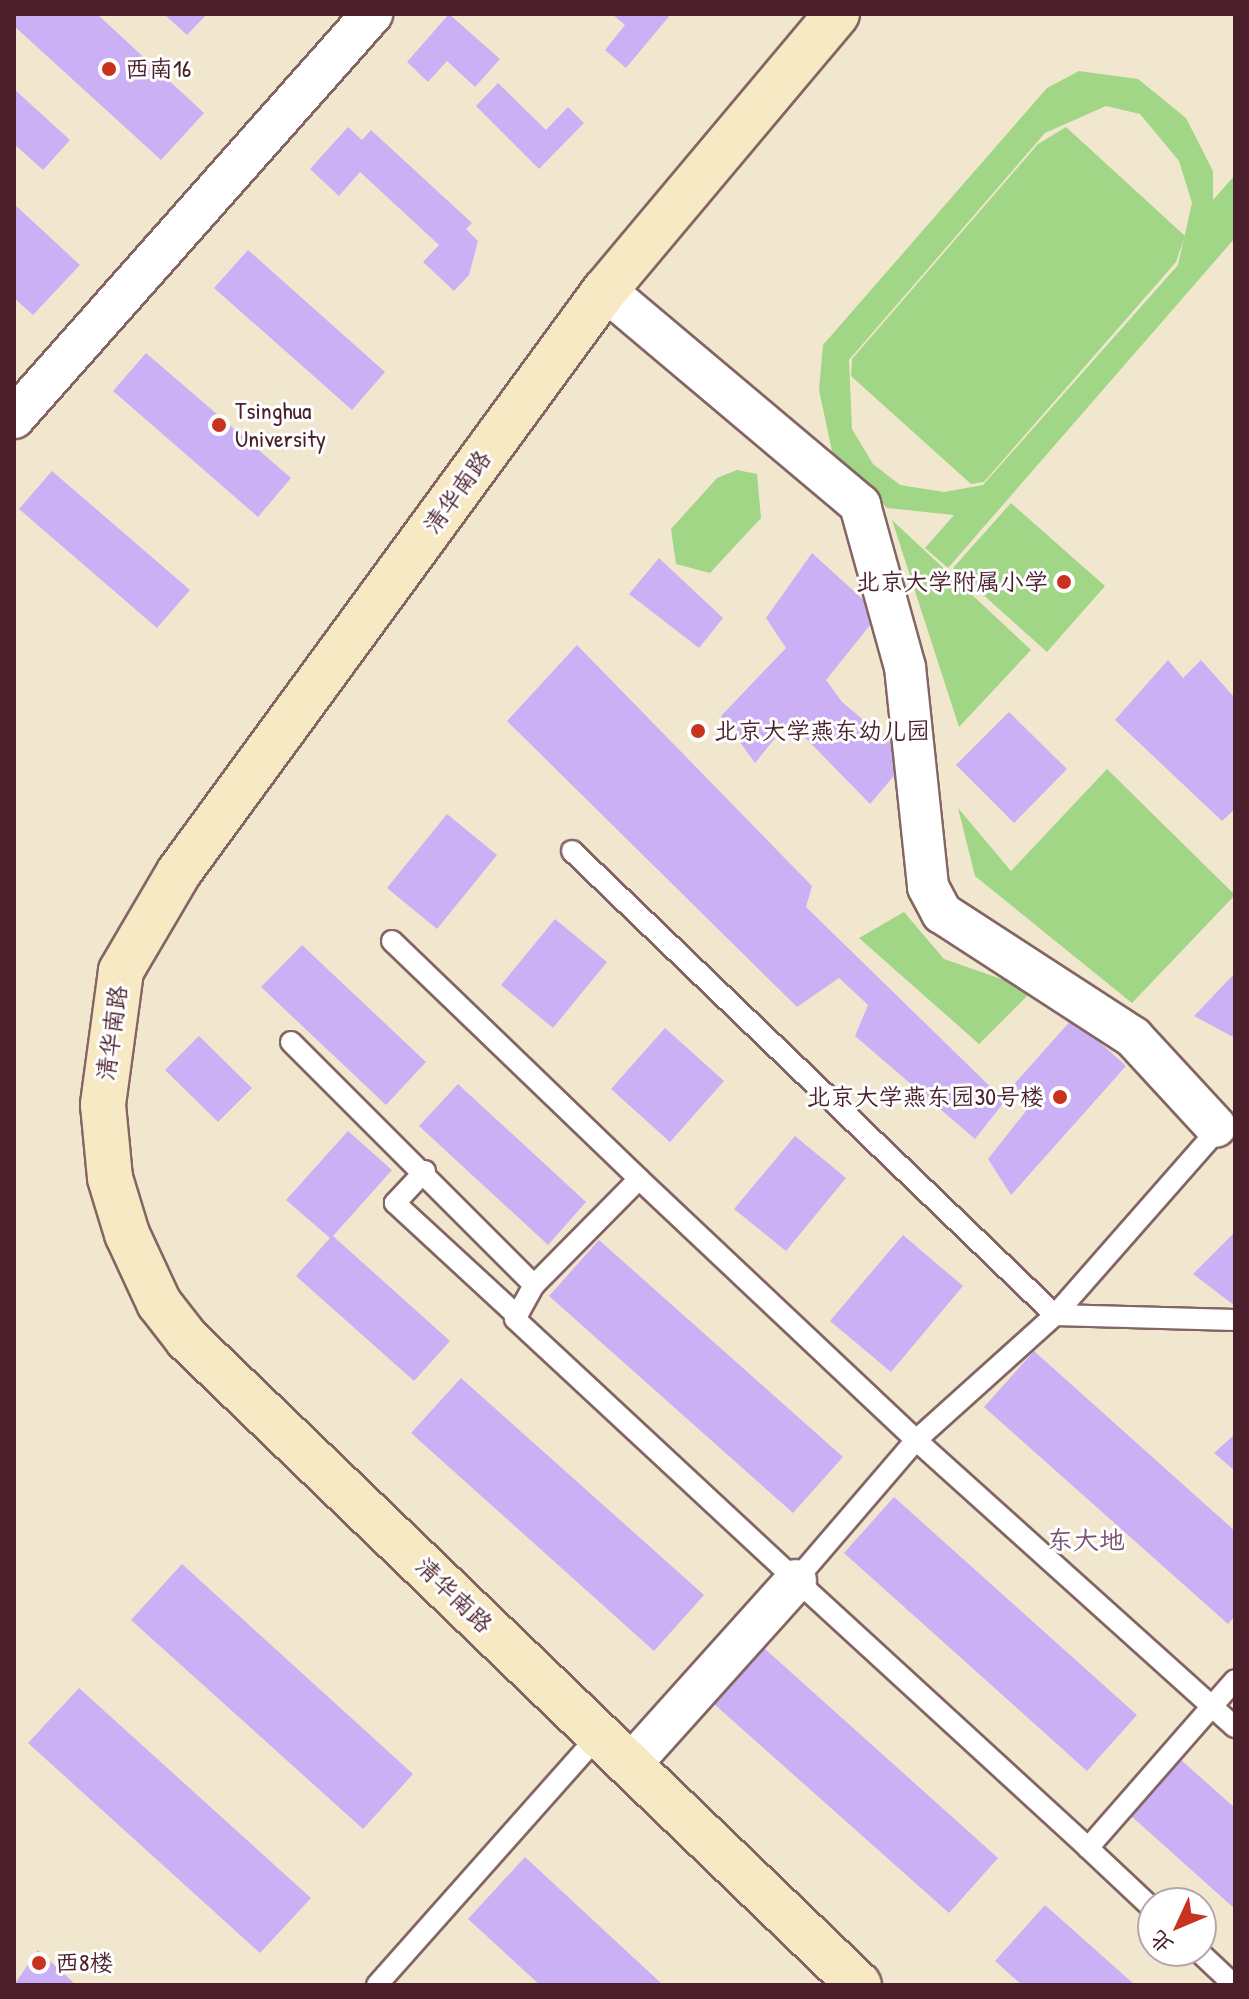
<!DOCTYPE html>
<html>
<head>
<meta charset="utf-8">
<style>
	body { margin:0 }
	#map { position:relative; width:1249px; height:1999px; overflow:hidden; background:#f1e7ce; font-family:"Patrick Hand","LXGW WenKai TC",sans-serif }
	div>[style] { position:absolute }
	.green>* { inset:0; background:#a1d687 }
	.building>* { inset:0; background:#ccb0f6 }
	.roads { filter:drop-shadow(2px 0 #846564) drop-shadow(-2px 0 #846564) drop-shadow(0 2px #846564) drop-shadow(0 -2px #846564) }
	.lane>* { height:20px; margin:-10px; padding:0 10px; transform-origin:10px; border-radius:10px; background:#fff }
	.street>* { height:40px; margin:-20px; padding:0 20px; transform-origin:20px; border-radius:20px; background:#fff }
	.secondary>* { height:44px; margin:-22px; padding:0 22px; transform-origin:22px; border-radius:22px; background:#f7e9c3 }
	.dots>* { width:22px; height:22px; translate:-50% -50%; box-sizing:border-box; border:4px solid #fff; border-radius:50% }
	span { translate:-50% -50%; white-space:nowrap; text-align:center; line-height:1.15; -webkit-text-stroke:6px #fff; paint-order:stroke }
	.poi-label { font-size:24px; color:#4a1f2b }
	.left { translate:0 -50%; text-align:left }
	.right { translate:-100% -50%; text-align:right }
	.street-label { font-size:24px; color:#4a1f2b }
	.neighbourhood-label { font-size:26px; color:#785272 }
	.frame { position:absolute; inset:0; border:16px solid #4a1f2b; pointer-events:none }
	.north { position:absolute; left:1137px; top:1887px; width:80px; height:80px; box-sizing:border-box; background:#fff; border:2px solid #b7a5aa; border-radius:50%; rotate:226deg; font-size:22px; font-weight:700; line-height:32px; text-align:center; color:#4a1f2b }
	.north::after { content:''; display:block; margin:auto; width:28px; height:36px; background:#c8321e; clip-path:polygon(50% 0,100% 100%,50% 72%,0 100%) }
</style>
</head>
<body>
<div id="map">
	<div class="green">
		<div style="clip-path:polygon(evenodd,1079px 71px,1138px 79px,1186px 118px,1213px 171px,1213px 200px,1235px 175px,1235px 238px,948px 568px,925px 548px,954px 515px,887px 508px,833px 456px,819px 390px,823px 345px,1047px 88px,1079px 71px,1106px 106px,1140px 114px,1179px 161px,1192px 203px,1178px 265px,983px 485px,944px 492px,900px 485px,873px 464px,852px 429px,849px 360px,1045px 133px,1106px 106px)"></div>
		<div style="clip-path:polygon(1066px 127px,1185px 236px,1176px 262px,984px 482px,971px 484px,851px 376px,852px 359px,1038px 144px)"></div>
		<div style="clip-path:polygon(737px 470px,757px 474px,761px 518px,710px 573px,676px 564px,671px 529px,717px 478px)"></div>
		<div style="clip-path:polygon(1011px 503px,1105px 586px,1047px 652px,953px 568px)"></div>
		<div style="clip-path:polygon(892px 520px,1031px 650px,959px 727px)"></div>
		<div style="clip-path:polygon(1107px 769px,1235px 895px,1132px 1003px,975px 876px,958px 808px,1011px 871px)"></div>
		<div style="clip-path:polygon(904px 912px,944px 959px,1033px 990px,979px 1044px,859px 938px)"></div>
	</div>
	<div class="building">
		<div style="clip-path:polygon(14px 14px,97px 14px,204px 113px,161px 160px,14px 26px)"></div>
		<div style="clip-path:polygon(164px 14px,207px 14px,187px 35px)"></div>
		<div style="clip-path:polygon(449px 14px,500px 59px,475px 87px,447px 61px,428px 82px,407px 62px)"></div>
		<div style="clip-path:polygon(612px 14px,671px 14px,626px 68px,605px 50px,625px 25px)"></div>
		<div style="clip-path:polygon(498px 83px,546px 130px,568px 107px,584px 123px,539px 169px,476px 106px)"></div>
		<div style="clip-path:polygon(14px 89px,70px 140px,43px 170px,14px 144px)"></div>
		<div style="clip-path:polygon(348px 127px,362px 140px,371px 130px,472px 223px,466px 229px,478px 241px,469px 275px,454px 291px,423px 262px,439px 245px,360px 172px,339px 196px,310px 169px)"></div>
		<div style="clip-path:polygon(14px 204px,80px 265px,33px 315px,14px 298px)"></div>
		<div style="clip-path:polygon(248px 250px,385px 372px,352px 410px,214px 288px)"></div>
		<div style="clip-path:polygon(146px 353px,291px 478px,258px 517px,113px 391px)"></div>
		<div style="clip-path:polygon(52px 471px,190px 590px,157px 628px,19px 509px)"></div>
		<div style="clip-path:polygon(812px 553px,879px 614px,826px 680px,842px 702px,909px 758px,870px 804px,789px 721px,755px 763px,721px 716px,786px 648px,766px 618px)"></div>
		<div style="clip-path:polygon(659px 558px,723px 618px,699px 648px,629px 594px)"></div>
		<div style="clip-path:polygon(577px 645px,812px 886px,806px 907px,1005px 1101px,975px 1139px,855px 1036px,868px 1005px,839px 978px,797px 1007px,507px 721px)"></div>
		<div style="clip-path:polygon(1168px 660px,1183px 678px,1201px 660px,1235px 698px,1235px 809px,1222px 821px,1115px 720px)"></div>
		<div style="clip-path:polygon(1009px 712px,1067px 769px,1014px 823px,956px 765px)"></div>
		<div style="clip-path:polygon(447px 814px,497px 855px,437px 929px,387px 888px)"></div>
		<div style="clip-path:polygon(555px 919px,607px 962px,553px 1028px,501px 985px)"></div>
		<div style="clip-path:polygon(302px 945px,426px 1062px,386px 1105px,261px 987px)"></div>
		<div style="clip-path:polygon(1235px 973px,1235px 1038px,1194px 1016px)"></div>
		<div style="clip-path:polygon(1073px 1018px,1126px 1066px,1011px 1195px,988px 1159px,1026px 1111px,1015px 1083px)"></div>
		<div style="clip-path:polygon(665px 1028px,724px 1081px,670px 1142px,611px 1089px)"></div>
		<div style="clip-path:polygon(199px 1036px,252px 1088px,218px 1122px,165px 1070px)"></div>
		<div style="clip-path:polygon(458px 1084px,586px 1202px,548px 1245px,419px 1126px)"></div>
		<div style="clip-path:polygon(348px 1131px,392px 1170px,333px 1236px,450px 1341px,414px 1381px,296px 1276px,330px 1238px,286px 1200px)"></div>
		<div style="clip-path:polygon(795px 1136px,846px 1178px,786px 1251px,734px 1209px)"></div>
		<div style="clip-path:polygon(1235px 1232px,1235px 1306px,1193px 1274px)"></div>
		<div style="clip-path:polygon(903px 1235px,963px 1286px,891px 1372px,830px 1321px)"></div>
		<div style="clip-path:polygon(599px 1240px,843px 1457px,793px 1513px,549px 1296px)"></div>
		<div style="clip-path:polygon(1034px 1351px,1235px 1531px,1235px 1616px,1228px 1624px,984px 1407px)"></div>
		<div style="clip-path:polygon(461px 1378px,704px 1595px,654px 1651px,411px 1433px)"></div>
		<div style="clip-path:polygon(1235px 1434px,1235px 1471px,1214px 1453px)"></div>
		<div style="clip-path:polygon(894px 1497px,1137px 1715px,1087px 1771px,844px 1553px)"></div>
		<div style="clip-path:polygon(182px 1564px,413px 1774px,363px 1829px,131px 1620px)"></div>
		<div style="clip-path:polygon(755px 1640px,998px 1858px,949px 1913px,705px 1696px)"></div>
		<div style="clip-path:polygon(79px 1688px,311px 1898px,260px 1953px,28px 1743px)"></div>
		<div style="clip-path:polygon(1180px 1759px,1235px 1808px,1235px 1909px,1130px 1815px)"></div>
		<div style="clip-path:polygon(525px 1857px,663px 1985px,540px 1985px,468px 1919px)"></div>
		<div style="clip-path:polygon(1045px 1905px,1135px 1985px,1022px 1985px,995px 1961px)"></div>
		<div style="clip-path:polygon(38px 1950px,76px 1985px,14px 1985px)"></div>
	</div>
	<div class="roads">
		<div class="lane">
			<div style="left:572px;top:851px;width:670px;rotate:43.85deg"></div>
			<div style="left:1055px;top:1315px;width:187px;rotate:138deg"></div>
			<div style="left:916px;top:1440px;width:429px;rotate:42deg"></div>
			<div style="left:392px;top:941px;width:343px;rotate:43.9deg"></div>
			<div style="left:291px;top:1042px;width:344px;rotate:45deg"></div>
			<div style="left:425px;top:1171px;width:44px;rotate:133.2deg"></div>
			<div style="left:395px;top:1203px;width:161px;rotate:42.7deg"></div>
			<div style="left:1055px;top:1315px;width:250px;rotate:-48.7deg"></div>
			<div style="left:1055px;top:1315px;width:180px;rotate:1.6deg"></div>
			<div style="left:796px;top:1580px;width:184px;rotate:-49.4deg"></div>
			<div style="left:916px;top:1440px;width:381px;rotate:-136.7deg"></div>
			<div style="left:639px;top:1179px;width:149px;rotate:134.7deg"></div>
			<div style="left:534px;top:1285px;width:39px;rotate:119deg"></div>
			<div style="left:515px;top:1319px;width:384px;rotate:42.9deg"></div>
			<div style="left:796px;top:1580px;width:396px;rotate:42.5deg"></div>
			<div style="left:1153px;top:1909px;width:89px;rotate:-136.8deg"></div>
			<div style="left:1088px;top:1848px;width:223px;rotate:-48.8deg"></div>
			<div style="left:1198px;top:1951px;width:50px;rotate:43.4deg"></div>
			<div style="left:377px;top:1985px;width:334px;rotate:-48.4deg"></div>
		</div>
		<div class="street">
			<div style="left:605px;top:290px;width:334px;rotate:40.1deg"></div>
			<div style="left:860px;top:505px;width:168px;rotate:74.5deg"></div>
			<div style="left:905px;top:667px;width:221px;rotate:84deg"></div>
			<div style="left:928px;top:887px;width:30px;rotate:62deg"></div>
			<div style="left:942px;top:913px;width:228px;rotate:33deg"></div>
			<div style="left:1133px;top:1037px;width:122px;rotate:47.3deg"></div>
			<div style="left:14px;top:418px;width:540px;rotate:-48.45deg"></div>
			<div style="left:631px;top:1764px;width:247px;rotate:-48.1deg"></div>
		</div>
		<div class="secondary">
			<div style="left:837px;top:14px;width:361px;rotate:130deg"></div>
			<div style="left:605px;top:290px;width:721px;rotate:126.2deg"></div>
			<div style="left:179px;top:872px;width:115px;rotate:120.4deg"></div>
			<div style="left:121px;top:971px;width:135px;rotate:97.7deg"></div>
			<div style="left:103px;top:1105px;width:73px;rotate:84.5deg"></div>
			<div style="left:110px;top:1178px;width:59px;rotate:73.1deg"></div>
			<div style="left:127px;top:1234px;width:76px;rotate:65.1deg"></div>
			<div style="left:159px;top:1303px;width:46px;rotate:52.1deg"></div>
			<div style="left:187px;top:1339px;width:932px;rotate:43.87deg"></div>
		</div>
	</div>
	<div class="dots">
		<div style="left:109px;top:69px;background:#c8321e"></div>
		<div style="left:219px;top:425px;background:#c8321e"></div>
		<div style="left:1064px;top:582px;background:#c8321e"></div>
		<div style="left:698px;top:731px;background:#c8321e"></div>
		<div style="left:1060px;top:1097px;background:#c8321e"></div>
		<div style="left:39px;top:1963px;background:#c8321e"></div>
	</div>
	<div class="poi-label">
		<span class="left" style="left:125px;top:69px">西南16</span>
		<span class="left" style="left:235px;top:425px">Tsinghua<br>University</span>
		<span class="right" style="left:1048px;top:582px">北京大学附属小学</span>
		<span class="left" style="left:714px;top:731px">北京大学燕东幼儿园</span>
		<span class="right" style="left:1044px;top:1097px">北京大学燕东园30号楼</span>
		<span class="left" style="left:55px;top:1963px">西8楼</span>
	</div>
	<div class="street-label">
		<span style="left:457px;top:492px;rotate:-54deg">清华南路</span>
		<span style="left:112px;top:1033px;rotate:-82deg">清华南路</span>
		<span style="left:454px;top:1595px;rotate:44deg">清华南路</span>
	</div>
	<div class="neighbourhood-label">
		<span style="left:1086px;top:1540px">东大地</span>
	</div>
	<div class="frame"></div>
	<div class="north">北</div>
</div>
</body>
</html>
